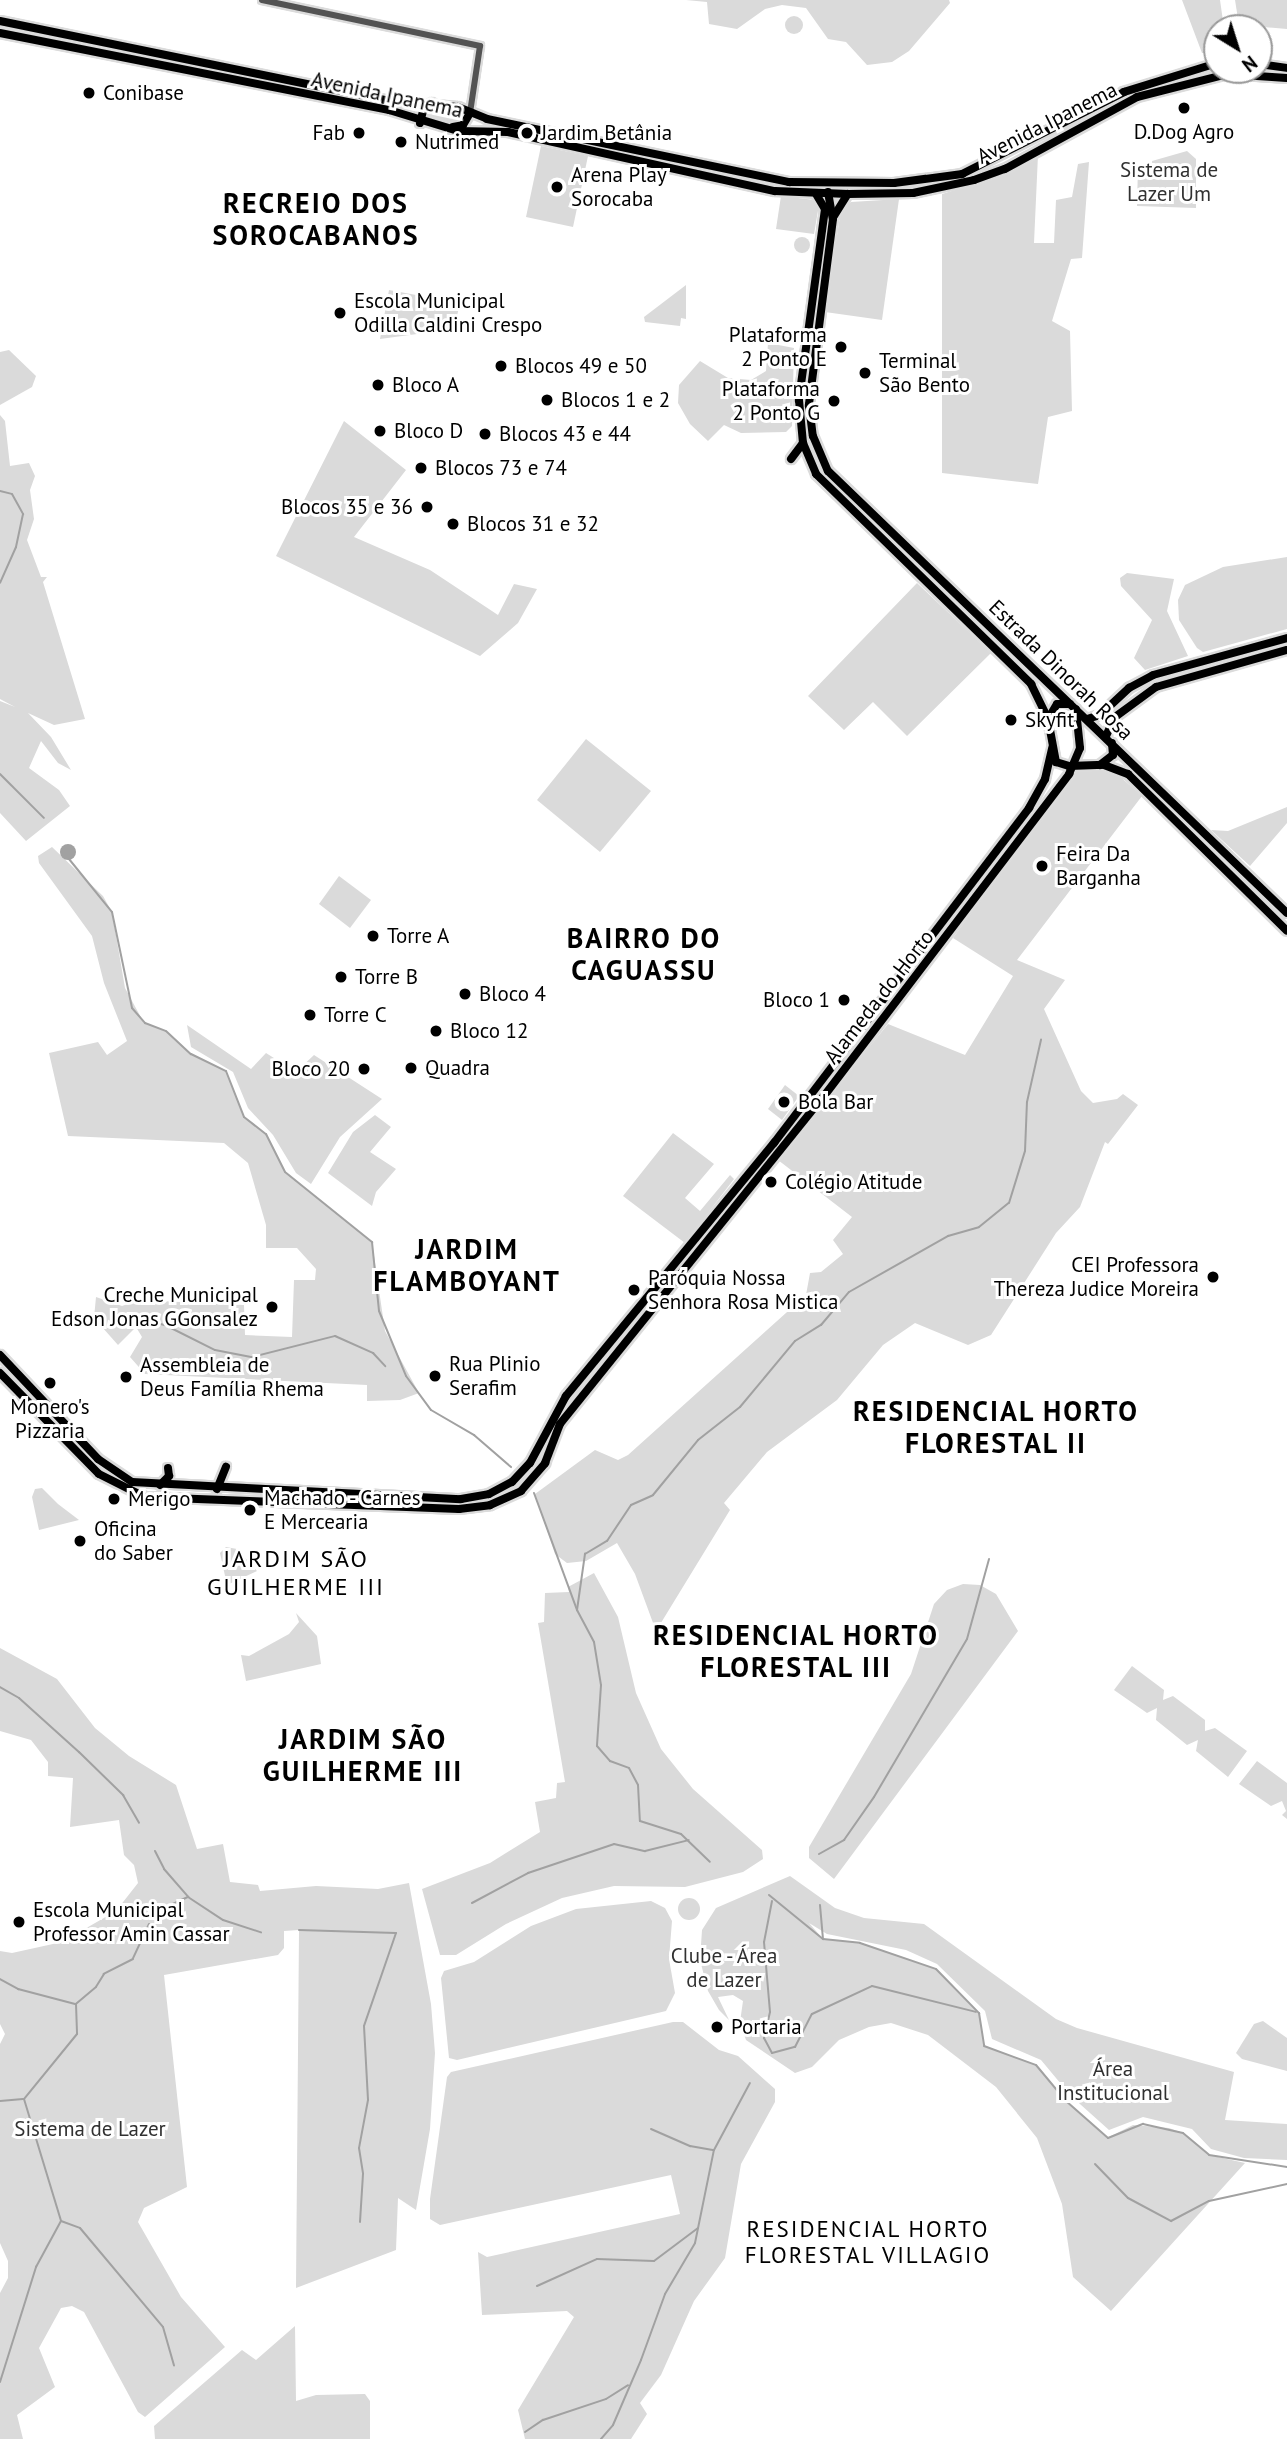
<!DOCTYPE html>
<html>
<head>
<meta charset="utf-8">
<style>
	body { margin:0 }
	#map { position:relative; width:1287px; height:2439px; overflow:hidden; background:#fff; font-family:"PT Sans",sans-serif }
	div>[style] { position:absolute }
	.green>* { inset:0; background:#dadada }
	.round { border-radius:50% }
	.water>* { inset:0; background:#a1a1a1 }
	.stream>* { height:2px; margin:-1px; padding:0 1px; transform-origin:1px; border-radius:1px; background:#a1a1a1 }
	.roads { filter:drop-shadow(2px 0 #dbdbdb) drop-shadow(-2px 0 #dbdbdb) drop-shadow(0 2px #dbdbdb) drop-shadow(0 -2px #dbdbdb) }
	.minor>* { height:6px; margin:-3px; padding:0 3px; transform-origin:3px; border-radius:3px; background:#535353 }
	.major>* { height:8px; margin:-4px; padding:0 4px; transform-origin:4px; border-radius:4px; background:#000 }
	.dots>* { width:19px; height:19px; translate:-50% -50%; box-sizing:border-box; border:4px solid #fff; border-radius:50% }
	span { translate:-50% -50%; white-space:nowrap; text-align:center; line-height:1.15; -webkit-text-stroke:6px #fff; paint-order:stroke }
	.poi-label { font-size:21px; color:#000 }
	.left { translate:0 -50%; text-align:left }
	.right { translate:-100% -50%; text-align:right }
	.street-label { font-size:21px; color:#000 }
	.park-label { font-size:21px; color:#313131 }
	.neighbourhood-label { font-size:23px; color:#000; letter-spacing:2px }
	.quarter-label { font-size:24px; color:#000; letter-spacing:2px }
	.district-label { font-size:28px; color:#000; font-weight:700; letter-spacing:2px }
	.north { position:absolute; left:1203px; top:14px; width:70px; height:70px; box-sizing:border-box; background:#fff; border:2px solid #999; border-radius:50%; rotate:142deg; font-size:19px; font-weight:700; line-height:28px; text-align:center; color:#000 }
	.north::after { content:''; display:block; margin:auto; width:24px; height:32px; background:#000; clip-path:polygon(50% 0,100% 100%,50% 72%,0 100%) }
</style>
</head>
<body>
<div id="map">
	<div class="green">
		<div style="clip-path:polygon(686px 0,949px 0,950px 3px,909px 51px,892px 62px,867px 65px,846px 42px,828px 39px,806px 8px,782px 5px,765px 9px,737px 29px,709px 24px,707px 2px)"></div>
		<div style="clip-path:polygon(1182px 0,1220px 0,1224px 28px,1217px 28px,1217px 49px,1202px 53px)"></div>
		<div style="clip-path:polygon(1235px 0,1287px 0,1287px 29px,1239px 25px)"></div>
		<div class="round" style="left:785px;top:16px;width:18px;height:18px"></div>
		<div style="clip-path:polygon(434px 106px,457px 110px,461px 121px,453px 125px,427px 118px,426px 113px)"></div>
		<div style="clip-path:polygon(541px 146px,588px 156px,573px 227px,526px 217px)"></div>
		<div style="clip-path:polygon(1187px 151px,1196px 159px,1196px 208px,1137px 206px,1138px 165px)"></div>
		<div style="clip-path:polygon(1038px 155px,1034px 243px,1054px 243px,1056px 200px,1072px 197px,1078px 164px,1089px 162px,1082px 258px,1071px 259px,1052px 321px,1070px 331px,1072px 411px,1048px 417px,1038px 484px,942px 473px,942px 194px,1004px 175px)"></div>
		<div style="clip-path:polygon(781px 196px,815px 200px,819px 205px,814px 234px,776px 229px)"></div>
		<div style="clip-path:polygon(899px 199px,882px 320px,825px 312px,841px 210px,851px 202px)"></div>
		<div class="round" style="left:794px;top:237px;width:16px;height:16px"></div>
		<div style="clip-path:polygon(686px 285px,686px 319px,681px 318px,680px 326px,645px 322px,644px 317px)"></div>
		<div style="clip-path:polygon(389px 290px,460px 303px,454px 329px,380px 339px)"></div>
		<div style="clip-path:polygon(768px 343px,794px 348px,792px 426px,786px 432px,741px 433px,724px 425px,708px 441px,690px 424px,678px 403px,679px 385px,700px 361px,728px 378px,751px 380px,766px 371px)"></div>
		<div style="clip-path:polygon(9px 350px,36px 376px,32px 387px,0 405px,0 352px)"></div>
		<div style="clip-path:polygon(0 415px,5px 421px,10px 466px,29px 463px,35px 476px,30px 490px,34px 519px,27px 540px,41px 577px,47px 577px,43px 582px,85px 719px,54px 725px,28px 713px,51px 737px,71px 770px,58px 763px,41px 741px,29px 768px,59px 790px,70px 806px,26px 841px,0 813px,0 701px,15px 707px,0 699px)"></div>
		<div style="clip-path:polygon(344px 421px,406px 470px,354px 537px,430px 570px,498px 615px,514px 584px,537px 589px,518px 623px,480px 656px,276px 556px)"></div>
		<div style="clip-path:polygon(1287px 557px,1287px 629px,1203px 652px,1197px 648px,1179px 620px,1178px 600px,1185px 585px,1223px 567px)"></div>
		<div style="clip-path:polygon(1127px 573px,1174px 579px,1167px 611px,1188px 656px,1145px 670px,1134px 658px,1152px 620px,1121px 586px,1120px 578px)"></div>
		<div style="clip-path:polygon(917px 583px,991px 653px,907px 736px,873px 702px,844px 730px,808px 696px)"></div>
		<div style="clip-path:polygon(586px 739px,651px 791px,600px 852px,537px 800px)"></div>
		<div style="clip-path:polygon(1085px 767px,1116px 773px,1142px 796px,1017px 960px,1065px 980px,1044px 1009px,1081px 1091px,1093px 1103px,1117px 1099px,1123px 1094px,1138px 1105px,1108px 1144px,1105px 1142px,1080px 1207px,1056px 1233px,991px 1335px,968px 1345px,915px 1323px,883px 1345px,837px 1400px,767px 1452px,724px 1503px,730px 1510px,656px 1631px,635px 1574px,617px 1543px,586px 1561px,567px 1563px,555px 1554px,535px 1494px,595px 1450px,618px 1460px,628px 1455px,806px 1295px,810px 1273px,821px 1272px,843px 1254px,833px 1240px,852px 1217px,778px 1160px,888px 1024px,965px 1055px,1013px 976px,953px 938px,1073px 772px)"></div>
		<div style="clip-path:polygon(1287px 807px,1287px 823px,1250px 866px,1211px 830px,1228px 831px)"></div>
		<div style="clip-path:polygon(52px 847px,103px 896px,112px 912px,125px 988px,144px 1023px,166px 1031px,192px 1054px,226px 1071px,244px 1117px,266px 1134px,285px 1172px,372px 1242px,385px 1331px,419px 1393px,400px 1400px,367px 1401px,367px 1385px,145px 1374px,130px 1357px,142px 1337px,136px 1327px,118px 1345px,94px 1318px,96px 1297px,122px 1306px,139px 1300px,244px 1305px,245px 1335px,292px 1337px,294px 1280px,315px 1280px,316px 1269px,297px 1248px,266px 1248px,266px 1225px,248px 1163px,224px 1143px,68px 1136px,49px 1053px,98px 1042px,107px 1055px,127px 1041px,104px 983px,92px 936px,39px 863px,38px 856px)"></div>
		<div style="clip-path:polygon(339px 876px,371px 900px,350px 928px,319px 904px)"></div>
		<div style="clip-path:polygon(187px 1025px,251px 1069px,266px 1053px,296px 1072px,314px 1055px,382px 1099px,340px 1137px,311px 1184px,296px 1173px,273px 1135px,248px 1108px,233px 1072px,191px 1047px)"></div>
		<div class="round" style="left:403px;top:1060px;width:16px;height:16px"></div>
		<div style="clip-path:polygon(785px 1085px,799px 1096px,782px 1120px,768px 1109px)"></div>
		<div style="clip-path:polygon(375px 1115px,391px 1127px,370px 1152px,396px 1169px,376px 1192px,372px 1206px,328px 1173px,353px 1132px)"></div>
		<div style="clip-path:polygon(673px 1133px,714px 1164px,685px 1198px,700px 1211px,730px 1175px,734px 1179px,685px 1243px,623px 1196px)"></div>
		<div style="clip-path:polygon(42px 1488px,58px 1504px,79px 1520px,39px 1530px,32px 1497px,35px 1489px)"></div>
		<div style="clip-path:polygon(226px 1547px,237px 1549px,257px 1571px,227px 1585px,220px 1553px)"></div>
		<div style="clip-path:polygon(594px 1573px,618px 1617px,636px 1693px,661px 1749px,693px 1789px,762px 1850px,763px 1859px,743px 1872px,685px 1887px,614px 1886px,562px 1898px,506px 1924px,456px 1955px,440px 1955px,422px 1889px,490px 1863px,540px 1832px,535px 1802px,556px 1798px,557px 1783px,565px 1782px,538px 1623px,544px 1622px,545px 1593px,569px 1592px,568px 1587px)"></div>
		<div style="clip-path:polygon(963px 1584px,980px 1585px,996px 1594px,1018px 1631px,834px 1879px,809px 1858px,809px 1847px,911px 1674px,934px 1604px,947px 1590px)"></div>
		<div style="clip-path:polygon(296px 1613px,317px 1636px,321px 1664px,246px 1681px,241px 1655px,249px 1656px,289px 1634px,299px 1622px)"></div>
		<div style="clip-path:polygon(0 1648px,57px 1679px,95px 1728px,129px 1756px,176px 1785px,197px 1849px,223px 1844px,230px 1882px,258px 1885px,260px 1891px,316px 1886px,378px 1889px,409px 1883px,431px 2004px,435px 2053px,430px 2129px,416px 2210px,398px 2198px,396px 2250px,296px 2288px,299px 1930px,284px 1931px,284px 1948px,278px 1955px,164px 1975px,187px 2187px,144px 2208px,138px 2222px,181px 2297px,225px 2347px,145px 2417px,138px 2412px,84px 2312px,72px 2306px,61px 2308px,39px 2348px,55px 2387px,17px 2415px,23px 2439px,0 2439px,0 2293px,8px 2278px,8px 2261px,0 2243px,0 2044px,5px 2034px,0 2024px,0 1951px,12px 1953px,62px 1942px,116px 1911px,138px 1883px,134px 1865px,124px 1855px,119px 1820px,70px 1827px,73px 1778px,48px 1776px,48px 1762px,31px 1740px,0 1731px)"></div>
		<div style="clip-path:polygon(1132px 1666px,1164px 1690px,1163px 1700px,1173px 1696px,1205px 1720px,1205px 1731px,1215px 1728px,1247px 1751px,1228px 1777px,1196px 1751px,1198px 1740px,1187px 1745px,1156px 1720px,1157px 1708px,1147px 1713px,1114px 1690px)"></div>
		<div style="clip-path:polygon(1257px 1761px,1287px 1783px,1287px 1819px,1282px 1815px,1286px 1811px,1282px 1801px,1271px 1806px,1239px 1784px)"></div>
		<div style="clip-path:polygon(790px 1876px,835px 1908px,864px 1918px,924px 1924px,1056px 2019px,1077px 2028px,1234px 2072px,1225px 2120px,1287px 2124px,1287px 2160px,1244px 2158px,1211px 2149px,1192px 2129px,1143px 2117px,1109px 2130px,1071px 2096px,1041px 2060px,992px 2039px,985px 2011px,937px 1964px,906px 1950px,827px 1934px,809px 1923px,823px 1939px,860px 1943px,936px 1969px,979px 2013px,984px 2046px,1036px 2065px,1066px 2101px,1107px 2138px,1133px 2125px,1169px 2128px,1183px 2133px,1209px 2155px,1245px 2163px,1111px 2311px,1073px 2277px,1062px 2204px,1037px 2138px,996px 2087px,928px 2035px,891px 2023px,869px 2027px,839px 2040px,812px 2067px,795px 2073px,746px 2040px,740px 2022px,743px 2001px,733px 1995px,718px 1997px,729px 2020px,719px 2010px,708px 1991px,700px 1960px,702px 1930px,716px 1908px)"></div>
		<div class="round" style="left:678px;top:1898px;width:22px;height:22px"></div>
		<div style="clip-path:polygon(651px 1901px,665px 1908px,672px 1921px,669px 1959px,675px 1993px,666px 2011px,457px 2060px,449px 2058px,441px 1978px,444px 1971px,474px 1962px,531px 1926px,576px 1909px)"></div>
		<div style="clip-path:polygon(1263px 2021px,1287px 2038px,1287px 2071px,1242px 2059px,1236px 2053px,1254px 2024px)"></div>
		<div style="clip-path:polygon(673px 2022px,683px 2022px,719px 2050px,738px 2056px,775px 2089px,775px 2102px,741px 2164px,725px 2258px,694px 2301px,661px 2375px,640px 2403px,647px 2414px,631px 2439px,525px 2439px,518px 2410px,574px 2317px,567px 2311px,482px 2315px,478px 2252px,487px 2257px,680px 2214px,671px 2175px,440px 2225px,430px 2219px,430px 2199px,447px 2077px,451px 2072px)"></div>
		<div style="clip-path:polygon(295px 2326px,296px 2401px,316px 2395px,365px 2394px,370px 2401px,370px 2439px,155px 2439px,154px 2426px,242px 2350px,256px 2360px)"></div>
	</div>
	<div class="water">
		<div class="round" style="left:60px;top:844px;width:16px;height:16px"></div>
	</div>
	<div class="stream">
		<div style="left:0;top:491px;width:12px;rotate:14deg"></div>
		<div style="left:12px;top:494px;width:23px;rotate:61deg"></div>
		<div style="left:23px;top:514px;width:34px;rotate:102deg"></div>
		<div style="left:16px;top:547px;width:39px;rotate:114deg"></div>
		<div style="left:0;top:774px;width:62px;rotate:45deg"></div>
		<div style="left:69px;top:859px;width:68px;rotate:50.9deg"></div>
		<div style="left:112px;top:912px;width:98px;rotate:78.2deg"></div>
		<div style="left:132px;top:1008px;width:20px;rotate:49deg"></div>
		<div style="left:145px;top:1023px;width:22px;rotate:21deg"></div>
		<div style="left:166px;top:1031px;width:34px;rotate:43deg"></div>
		<div style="left:191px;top:1054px;width:39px;rotate:26deg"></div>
		<div style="left:226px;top:1071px;width:49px;rotate:68.6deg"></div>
		<div style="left:244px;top:1117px;width:28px;rotate:38deg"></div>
		<div style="left:266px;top:1134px;width:42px;rotate:63.4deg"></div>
		<div style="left:285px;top:1172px;width:112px;rotate:38.8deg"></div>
		<div style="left:372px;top:1242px;width:69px;rotate:84.2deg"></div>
		<div style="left:379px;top:1311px;width:70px;rotate:67.4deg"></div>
		<div style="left:406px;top:1376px;width:42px;rotate:53.7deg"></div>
		<div style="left:431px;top:1410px;width:50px;rotate:30.2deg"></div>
		<div style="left:474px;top:1435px;width:49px;rotate:40.9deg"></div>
		<div style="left:112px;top:1313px;width:54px;rotate:12.8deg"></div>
		<div style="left:165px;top:1325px;width:56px;rotate:26.6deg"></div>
		<div style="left:215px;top:1350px;width:38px;rotate:11deg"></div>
		<div style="left:252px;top:1357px;width:86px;rotate:-14.2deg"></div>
		<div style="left:335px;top:1336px;width:42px;rotate:24.1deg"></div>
		<div style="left:373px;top:1353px;width:18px;rotate:47deg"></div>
		<div style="left:534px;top:1493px;width:125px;rotate:69.8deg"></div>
		<div style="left:577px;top:1610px;width:36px;rotate:62deg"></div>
		<div style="left:594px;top:1642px;width:44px;rotate:80.8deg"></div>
		<div style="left:601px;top:1685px;width:61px;rotate:93.8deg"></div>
		<div style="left:597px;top:1746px;width:20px;rotate:49deg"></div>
		<div style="left:610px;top:1761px;width:20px;rotate:20deg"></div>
		<div style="left:629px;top:1768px;width:19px;rotate:62deg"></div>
		<div style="left:638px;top:1785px;width:36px;rotate:87deg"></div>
		<div style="left:640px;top:1821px;width:43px;rotate:17.6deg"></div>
		<div style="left:681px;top:1834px;width:40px;rotate:44deg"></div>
		<div style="left:577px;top:1610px;width:57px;rotate:-81.9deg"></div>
		<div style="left:585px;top:1554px;width:26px;rotate:-31deg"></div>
		<div style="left:607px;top:1541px;width:43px;rotate:-56.3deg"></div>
		<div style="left:631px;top:1505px;width:24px;rotate:-24deg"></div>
		<div style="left:653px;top:1495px;width:71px;rotate:-50.7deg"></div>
		<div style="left:698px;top:1440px;width:53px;rotate:-38.2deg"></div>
		<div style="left:740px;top:1407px;width:86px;rotate:-50.2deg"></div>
		<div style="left:795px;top:1341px;width:31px;rotate:-32deg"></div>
		<div style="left:821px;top:1325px;width:43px;rotate:-49.7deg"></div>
		<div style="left:849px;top:1292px;width:114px;rotate:-29.5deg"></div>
		<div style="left:948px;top:1236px;width:32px;rotate:-16deg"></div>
		<div style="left:979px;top:1227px;width:38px;rotate:-39deg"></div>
		<div style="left:1009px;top:1203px;width:54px;rotate:-72.9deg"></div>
		<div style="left:1025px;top:1151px;width:49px;rotate:-87.7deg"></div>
		<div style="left:1027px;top:1102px;width:64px;rotate:-77.3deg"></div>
		<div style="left:0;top:1687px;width:22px;rotate:30deg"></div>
		<div style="left:19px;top:1698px;width:81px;rotate:42deg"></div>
		<div style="left:79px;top:1752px;width:62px;rotate:44.3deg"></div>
		<div style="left:123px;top:1795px;width:32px;rotate:60deg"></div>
		<div style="left:155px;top:1851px;width:20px;rotate:63deg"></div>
		<div style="left:164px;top:1869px;width:37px;rotate:49deg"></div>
		<div style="left:188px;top:1897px;width:42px;rotate:33.3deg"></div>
		<div style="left:223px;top:1920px;width:40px;rotate:18deg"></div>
		<div style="left:819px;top:1854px;width:29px;rotate:-29deg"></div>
		<div style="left:844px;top:1840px;width:52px;rotate:-55.1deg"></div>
		<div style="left:874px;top:1797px;width:183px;rotate:-59.5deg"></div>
		<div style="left:967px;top:1639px;width:83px;rotate:-74.6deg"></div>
		<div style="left:769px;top:1895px;width:70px;rotate:39.2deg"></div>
		<div style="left:823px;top:1939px;width:37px;rotate:6deg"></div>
		<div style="left:860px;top:1943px;width:80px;rotate:18.9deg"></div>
		<div style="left:936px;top:1969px;width:62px;rotate:45.7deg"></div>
		<div style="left:979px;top:2013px;width:33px;rotate:81deg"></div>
		<div style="left:984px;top:2046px;width:55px;rotate:20.1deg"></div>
		<div style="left:1036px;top:2065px;width:47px;rotate:50.2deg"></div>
		<div style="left:1066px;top:2101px;width:56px;rotate:41.4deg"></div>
		<div style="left:1108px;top:2138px;width:38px;rotate:-22deg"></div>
		<div style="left:1143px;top:2124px;width:41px;rotate:12.7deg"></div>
		<div style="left:1183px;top:2133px;width:34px;rotate:40deg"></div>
		<div style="left:1209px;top:2155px;width:79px;rotate:8.7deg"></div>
		<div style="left:772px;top:1901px;width:42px;rotate:101deg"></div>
		<div style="left:764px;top:1942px;width:70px;rotate:85.1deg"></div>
		<div style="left:770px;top:2012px;width:27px;rotate:103deg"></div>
		<div style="left:764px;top:2038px;width:17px;rotate:62deg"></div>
		<div style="left:772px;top:2053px;width:24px;rotate:-15deg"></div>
		<div style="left:795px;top:2047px;width:37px;rotate:-63deg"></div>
		<div style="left:812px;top:2014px;width:66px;rotate:-25deg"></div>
		<div style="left:872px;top:1986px;width:107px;rotate:14deg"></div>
		<div style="left:472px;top:1903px;width:64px;rotate:-28.2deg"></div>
		<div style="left:528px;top:1873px;width:91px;rotate:-18.6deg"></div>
		<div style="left:614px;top:1844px;width:32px;rotate:13deg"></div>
		<div style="left:645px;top:1851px;width:45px;rotate:-14deg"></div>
		<div style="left:820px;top:1905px;width:33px;rotate:85deg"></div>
		<div style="left:162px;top:1909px;width:29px;rotate:-25deg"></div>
		<div style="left:149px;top:1924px;width:38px;rotate:115deg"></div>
		<div style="left:133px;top:1959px;width:33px;rotate:153deg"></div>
		<div style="left:104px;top:1974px;width:15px;rotate:122deg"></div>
		<div style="left:96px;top:1987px;width:26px;rotate:140deg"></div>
		<div style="left:76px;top:2004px;width:30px;rotate:88deg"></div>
		<div style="left:77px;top:2034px;width:84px;rotate:129.2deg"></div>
		<div style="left:24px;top:2099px;width:127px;rotate:73.1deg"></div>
		<div style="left:61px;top:2221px;width:20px;rotate:20deg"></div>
		<div style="left:80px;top:2228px;width:129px;rotate:50deg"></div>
		<div style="left:163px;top:2327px;width:40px;rotate:74deg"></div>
		<div style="left:299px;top:1930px;width:97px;rotate:1.8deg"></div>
		<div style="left:396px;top:1933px;width:98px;rotate:109deg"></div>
		<div style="left:364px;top:2026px;width:74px;rotate:86.9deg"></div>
		<div style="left:368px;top:2100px;width:49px;rotate:100.6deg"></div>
		<div style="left:359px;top:2148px;width:26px;rotate:81deg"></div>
		<div style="left:363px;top:2174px;width:48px;rotate:93.6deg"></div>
		<div style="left:0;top:1979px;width:21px;rotate:29deg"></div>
		<div style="left:18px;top:1989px;width:59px;rotate:14.7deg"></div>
		<div style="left:0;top:2101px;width:23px;rotate:-5deg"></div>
		<div style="left:651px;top:2129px;width:43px;rotate:23.6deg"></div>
		<div style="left:690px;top:2146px;width:23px;rotate:10deg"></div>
		<div style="left:1095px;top:2164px;width:47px;rotate:45.9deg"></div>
		<div style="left:1128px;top:2198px;width:49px;rotate:28.1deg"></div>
		<div style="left:1171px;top:2221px;width:43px;rotate:-27.8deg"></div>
		<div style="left:1209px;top:2201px;width:80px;rotate:-12.3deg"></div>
		<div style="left:537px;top:2286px;width:66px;rotate:-24.2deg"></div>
		<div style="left:597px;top:2259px;width:57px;rotate:2deg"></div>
		<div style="left:654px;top:2261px;width:55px;rotate:-36.9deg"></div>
		<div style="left:0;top:2382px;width:121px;rotate:-72.6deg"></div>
		<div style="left:36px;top:2267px;width:52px;rotate:-61.5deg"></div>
		<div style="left:525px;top:2432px;width:22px;rotate:-34deg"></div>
		<div style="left:543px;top:2420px;width:66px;rotate:-18.4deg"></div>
		<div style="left:606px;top:2399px;width:26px;rotate:-32deg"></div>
		<div style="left:601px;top:2439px;width:18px;rotate:-49deg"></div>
		<div style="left:613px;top:2425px;width:71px;rotate:-66.7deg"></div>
		<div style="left:641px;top:2360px;width:70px;rotate:-70deg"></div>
		<div style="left:665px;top:2294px;width:59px;rotate:-59.5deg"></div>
		<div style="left:695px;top:2243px;width:95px;rotate:-78.5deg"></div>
		<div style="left:714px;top:2150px;width:76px;rotate:-61.8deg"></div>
	</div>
	<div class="roads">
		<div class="minor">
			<div style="left:262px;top:0;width:223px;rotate:11.9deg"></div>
			<div style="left:480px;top:46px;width:68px;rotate:98.5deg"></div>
		</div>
		<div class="major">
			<div style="left:0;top:21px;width:399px;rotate:11.6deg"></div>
			<div style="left:391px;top:101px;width:67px;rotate:5.1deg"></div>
			<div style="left:458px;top:107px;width:31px;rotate:22deg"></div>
			<div style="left:487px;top:119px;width:309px;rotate:11.8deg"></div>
			<div style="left:789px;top:182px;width:105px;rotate:0.5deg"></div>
			<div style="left:894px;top:183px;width:69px;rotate:-7.5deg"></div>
			<div style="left:962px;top:174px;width:182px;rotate:-26.8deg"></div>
			<div style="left:1124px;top:92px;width:97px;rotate:-17.3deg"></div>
			<div style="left:0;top:33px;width:397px;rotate:11.2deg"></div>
			<div style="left:389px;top:110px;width:72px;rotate:16.9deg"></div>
			<div style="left:458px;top:131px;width:50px;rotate:1.1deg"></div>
			<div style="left:508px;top:132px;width:273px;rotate:12.5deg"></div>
			<div style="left:775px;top:191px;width:73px;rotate:2.4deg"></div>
			<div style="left:848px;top:194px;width:65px;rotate:-0.9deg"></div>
			<div style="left:913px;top:193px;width:62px;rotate:-12deg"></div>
			<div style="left:974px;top:180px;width:33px;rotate:-20deg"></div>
			<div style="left:1005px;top:169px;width:150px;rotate:-28.6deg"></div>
			<div style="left:1137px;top:97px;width:93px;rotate:-14.3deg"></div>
			<div style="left:1227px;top:74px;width:60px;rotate:3.8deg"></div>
			<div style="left:1259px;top:64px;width:28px;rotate:8deg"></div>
			<div style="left:420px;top:123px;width:12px;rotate:-76deg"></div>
			<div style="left:423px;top:111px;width:12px;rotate:-42deg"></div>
			<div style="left:453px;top:127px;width:10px;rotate:-11deg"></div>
			<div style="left:463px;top:125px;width:14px;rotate:-60deg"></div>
			<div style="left:828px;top:192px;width:27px;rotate:80deg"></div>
			<div style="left:833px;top:219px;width:188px;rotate:97.4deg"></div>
			<div style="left:809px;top:405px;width:31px;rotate:83deg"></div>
			<div style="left:813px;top:436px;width:38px;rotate:67deg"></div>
			<div style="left:828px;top:471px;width:637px;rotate:43.92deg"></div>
			<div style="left:816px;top:194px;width:17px;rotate:59deg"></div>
			<div style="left:825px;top:209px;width:193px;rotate:97.8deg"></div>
			<div style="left:799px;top:400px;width:43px;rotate:84.7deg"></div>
			<div style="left:803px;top:443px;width:34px;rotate:67deg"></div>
			<div style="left:816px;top:474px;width:301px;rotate:44.3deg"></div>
			<div style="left:1031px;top:684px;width:39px;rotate:64deg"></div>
			<div style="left:1048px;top:719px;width:44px;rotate:79.5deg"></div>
			<div style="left:1056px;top:762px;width:14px;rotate:17deg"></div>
			<div style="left:1069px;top:766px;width:35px;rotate:-2deg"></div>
			<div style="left:1104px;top:765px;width:26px;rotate:21deg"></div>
			<div style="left:1128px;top:774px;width:223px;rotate:44.6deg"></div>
			<div style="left:834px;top:216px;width:26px;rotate:-58deg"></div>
			<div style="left:791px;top:459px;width:20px;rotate:-53deg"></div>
			<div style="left:1048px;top:719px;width:17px;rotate:-59deg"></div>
			<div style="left:1057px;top:704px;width:13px"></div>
			<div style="left:1087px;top:719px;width:14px;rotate:-17deg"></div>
			<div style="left:1100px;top:715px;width:40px;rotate:-43deg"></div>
			<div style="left:1129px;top:688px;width:27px;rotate:-28deg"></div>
			<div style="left:1153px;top:675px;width:139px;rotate:-15.4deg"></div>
			<div style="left:1106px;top:736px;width:21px;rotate:-65deg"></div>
			<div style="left:1115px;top:717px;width:51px;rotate:-36.2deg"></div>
			<div style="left:1156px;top:687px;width:136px;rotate:-15.8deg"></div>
			<div style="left:1100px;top:765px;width:16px;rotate:-38deg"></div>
			<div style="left:1113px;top:755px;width:12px;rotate:-95deg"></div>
			<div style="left:0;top:1355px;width:143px;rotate:46.7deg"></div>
			<div style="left:98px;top:1459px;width:41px;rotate:34.1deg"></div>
			<div style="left:132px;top:1482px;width:329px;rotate:3deg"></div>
			<div style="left:461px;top:1499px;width:28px;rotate:-10deg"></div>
			<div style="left:489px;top:1494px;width:26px;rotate:-28deg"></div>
			<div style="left:512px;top:1482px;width:26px;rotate:-47deg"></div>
			<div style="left:530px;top:1463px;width:76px;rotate:-61.8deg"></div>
			<div style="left:566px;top:1396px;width:328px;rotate:-50.6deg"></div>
			<div style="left:774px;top:1143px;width:421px;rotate:-52.7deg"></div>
			<div style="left:1029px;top:808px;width:33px;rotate:-61deg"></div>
			<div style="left:1045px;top:779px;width:32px;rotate:-77deg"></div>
			<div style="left:0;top:1373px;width:141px;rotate:45.6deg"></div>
			<div style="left:99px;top:1474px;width:51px;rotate:26.6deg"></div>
			<div style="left:145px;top:1497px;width:314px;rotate:2.2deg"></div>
			<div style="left:459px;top:1509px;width:31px;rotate:-7deg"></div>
			<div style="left:490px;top:1505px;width:34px;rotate:-24deg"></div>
			<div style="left:521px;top:1491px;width:37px;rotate:-49deg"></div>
			<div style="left:545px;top:1463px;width:42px;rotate:-69deg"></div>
			<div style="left:560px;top:1424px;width:421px;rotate:-51.2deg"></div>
			<div style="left:824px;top:1096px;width:405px;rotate:-52.7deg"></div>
			<div style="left:1069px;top:774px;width:28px;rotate:-67deg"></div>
			<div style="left:1080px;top:748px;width:39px;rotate:-96deg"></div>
			<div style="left:160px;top:1485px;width:13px;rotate:-45deg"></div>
			<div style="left:169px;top:1476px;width:8px;rotate:-97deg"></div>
			<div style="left:217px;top:1489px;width:24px;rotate:-68deg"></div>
		</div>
	</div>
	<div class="dots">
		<div style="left:89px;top:93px;background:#000"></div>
		<div style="left:1184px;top:108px;background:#000"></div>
		<div style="left:359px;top:133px;background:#000"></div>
		<div style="left:527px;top:133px;background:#000"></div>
		<div style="left:401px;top:142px;background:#000"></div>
		<div style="left:557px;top:187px;background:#000"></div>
		<div style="left:340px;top:313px;background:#000"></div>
		<div style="left:841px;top:347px;background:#000"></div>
		<div style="left:501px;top:366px;background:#000"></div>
		<div style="left:865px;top:373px;background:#000"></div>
		<div style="left:378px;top:385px;background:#000"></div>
		<div style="left:547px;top:400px;background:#000"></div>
		<div style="left:834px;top:401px;background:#000"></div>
		<div style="left:380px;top:431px;background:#000"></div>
		<div style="left:485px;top:434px;background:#000"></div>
		<div style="left:421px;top:468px;background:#000"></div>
		<div style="left:427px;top:507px;background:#000"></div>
		<div style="left:453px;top:524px;background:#000"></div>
		<div style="left:1011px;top:720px;background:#000"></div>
		<div style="left:1042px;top:866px;background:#000"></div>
		<div style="left:373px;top:936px;background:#000"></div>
		<div style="left:341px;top:977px;background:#000"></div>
		<div style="left:465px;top:994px;background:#000"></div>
		<div style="left:844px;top:1000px;background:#000"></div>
		<div style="left:310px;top:1015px;background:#000"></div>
		<div style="left:436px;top:1031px;background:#000"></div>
		<div style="left:411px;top:1068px;background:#000"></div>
		<div style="left:364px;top:1069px;background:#000"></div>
		<div style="left:784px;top:1102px;background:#000"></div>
		<div style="left:771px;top:1182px;background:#000"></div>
		<div style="left:1213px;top:1277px;background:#000"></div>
		<div style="left:634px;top:1290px;background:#000"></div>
		<div style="left:272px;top:1307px;background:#000"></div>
		<div style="left:435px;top:1376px;background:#000"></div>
		<div style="left:126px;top:1377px;background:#000"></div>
		<div style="left:50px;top:1383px;background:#000"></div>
		<div style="left:114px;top:1499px;background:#000"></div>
		<div style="left:250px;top:1510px;background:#000"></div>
		<div style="left:80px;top:1541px;background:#000"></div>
		<div style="left:19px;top:1922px;background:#000"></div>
		<div style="left:717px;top:2027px;background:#000"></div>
	</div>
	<div class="poi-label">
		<span class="left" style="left:103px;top:93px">Conibase</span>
		<span style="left:1184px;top:132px">D.Dog Agro</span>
		<span class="right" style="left:345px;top:133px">Fab</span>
		<span class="left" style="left:541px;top:133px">Jardim Betânia</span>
		<span class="left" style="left:415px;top:142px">Nutrimed</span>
		<span class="left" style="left:571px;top:187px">Arena Play<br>Sorocaba</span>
		<span class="left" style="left:354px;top:313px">Escola Municipal<br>Odilla Caldini Crespo</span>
		<span class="right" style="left:827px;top:347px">Plataforma<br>2 Ponto E</span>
		<span class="left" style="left:879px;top:373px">Terminal<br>São Bento</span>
		<span class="left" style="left:515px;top:366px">Blocos 49 e 50</span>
		<span class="left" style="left:392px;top:385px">Bloco A</span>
		<span class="right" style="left:820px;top:401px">Plataforma<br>2 Ponto G</span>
		<span class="left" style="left:561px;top:400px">Blocos 1 e 2</span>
		<span class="left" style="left:394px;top:431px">Bloco D</span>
		<span class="left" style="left:499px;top:434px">Blocos 43 e 44</span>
		<span class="left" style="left:435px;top:468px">Blocos 73 e 74</span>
		<span class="right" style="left:413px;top:507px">Blocos 35 e 36</span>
		<span class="left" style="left:467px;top:524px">Blocos 31 e 32</span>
		<span class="left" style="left:1025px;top:720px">Skyfit</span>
		<span class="left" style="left:1056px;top:866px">Feira Da<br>Barganha</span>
		<span class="left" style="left:387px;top:936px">Torre A</span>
		<span class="left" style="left:355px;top:977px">Torre B</span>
		<span class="left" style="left:479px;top:994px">Bloco 4</span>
		<span class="right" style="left:830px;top:1000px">Bloco 1</span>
		<span class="left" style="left:324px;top:1015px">Torre C</span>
		<span class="left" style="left:450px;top:1031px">Bloco 12</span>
		<span class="left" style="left:425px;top:1068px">Quadra</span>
		<span class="right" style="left:350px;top:1069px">Bloco 20</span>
		<span class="left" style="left:798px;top:1102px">Bola Bar</span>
		<span class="left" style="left:785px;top:1182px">Colégio Atitude</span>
		<span class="right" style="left:1199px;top:1277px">CEI Professora<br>Thereza Judice Moreira</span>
		<span class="left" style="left:648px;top:1290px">Paróquia Nossa<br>Senhora Rosa Mistica</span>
		<span class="right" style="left:258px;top:1307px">Creche Municipal<br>Edson Jonas GGonsalez</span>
		<span class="left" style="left:449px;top:1376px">Rua Plinio<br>Serafim</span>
		<span class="left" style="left:140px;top:1377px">Assembleia de<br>Deus Família Rhema</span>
		<span style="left:50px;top:1419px">Monero's<br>Pizzaria</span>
		<span class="left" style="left:264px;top:1510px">Machado - Carnes<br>E Mercearia</span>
		<span class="left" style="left:128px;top:1499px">Merigo</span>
		<span class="left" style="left:94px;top:1541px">Oficina<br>do Saber</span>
		<span class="left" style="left:33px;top:1922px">Escola Municipal<br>Professor Amin Cassar</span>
		<span class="left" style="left:731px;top:2027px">Portaria</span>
	</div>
	<div class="street-label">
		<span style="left:387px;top:95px;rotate:12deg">Avenida Ipanema</span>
		<span style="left:1047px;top:123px;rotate:-27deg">Avenida Ipanema</span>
		<span style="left:1061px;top:670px;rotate:44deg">Estrada Dinorah Rosa</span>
		<span style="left:879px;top:997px;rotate:-52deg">Alameda do Horto</span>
	</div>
	<div class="park-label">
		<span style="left:1169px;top:182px">Sistema de<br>Lazer Um</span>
		<span style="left:724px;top:1968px">Clube - Área<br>de Lazer</span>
		<span style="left:1113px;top:2081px">Área<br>Institucional</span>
		<span style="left:90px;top:2129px">Sistema de Lazer</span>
	</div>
	<div class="neighbourhood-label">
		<span style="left:868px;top:2242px">RESIDENCIAL HORTO<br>FLORESTAL VILLAGIO</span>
	</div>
	<div class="quarter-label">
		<span style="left:296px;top:1573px">JARDIM SÃO<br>GUILHERME III</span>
	</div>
	<div class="district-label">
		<span style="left:316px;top:219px">RECREIO DOS<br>SOROCABANOS</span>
		<span style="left:644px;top:954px">BAIRRO DO<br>CAGUASSU</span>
		<span style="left:467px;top:1265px">JARDIM<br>FLAMBOYANT</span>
		<span style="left:996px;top:1427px">RESIDENCIAL HORTO<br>FLORESTAL II</span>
		<span style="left:796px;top:1651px">RESIDENCIAL HORTO<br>FLORESTAL III</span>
		<span style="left:363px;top:1755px">JARDIM SÃO<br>GUILHERME III</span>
	</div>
	<div class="north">N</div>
</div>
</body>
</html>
